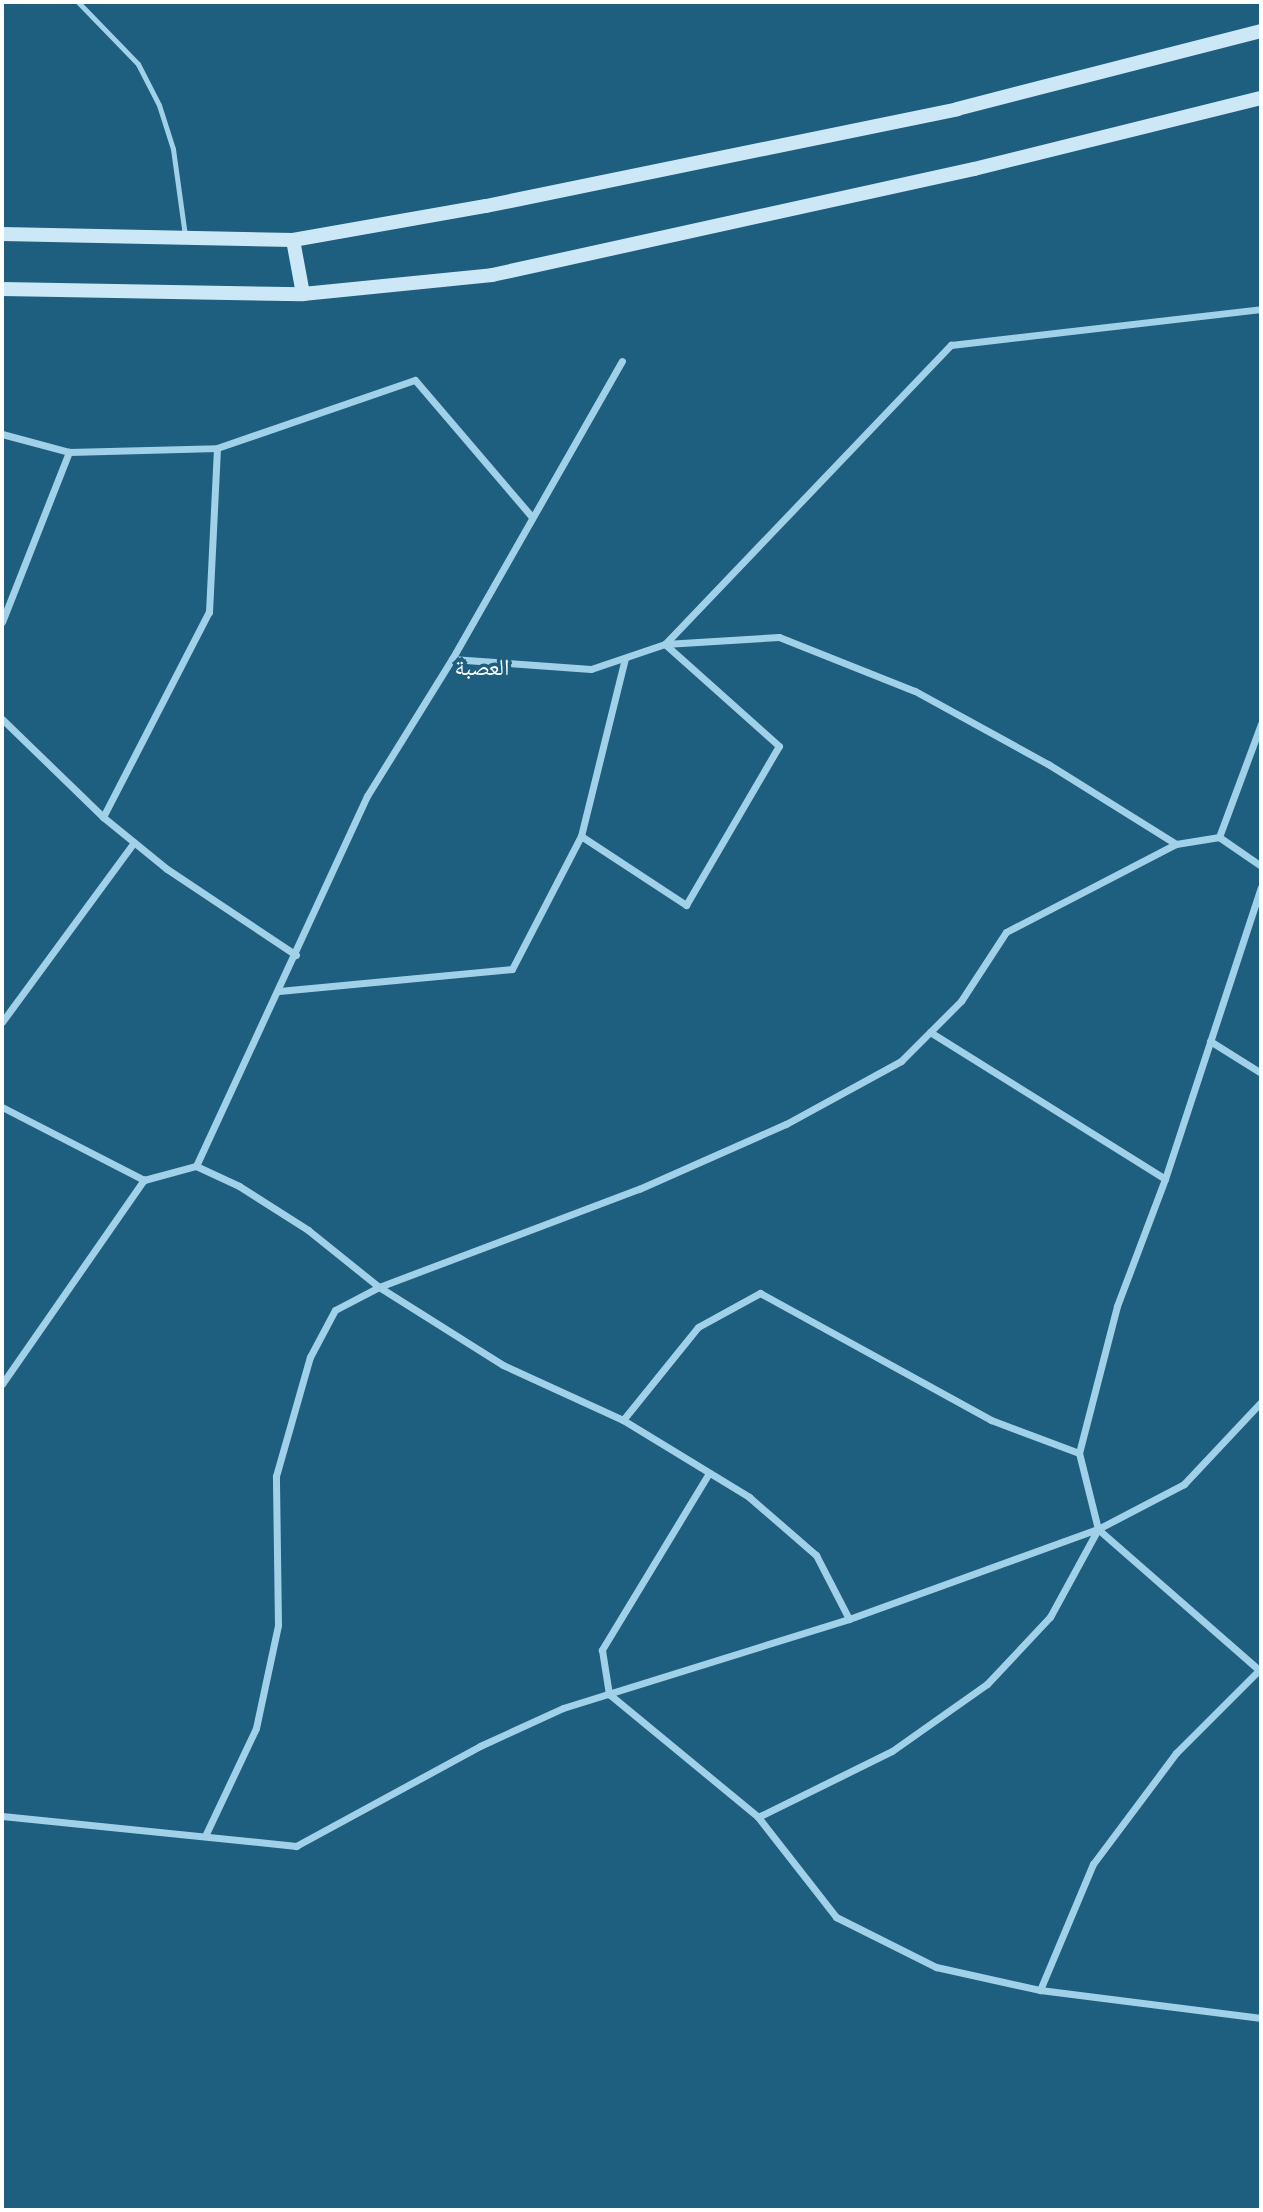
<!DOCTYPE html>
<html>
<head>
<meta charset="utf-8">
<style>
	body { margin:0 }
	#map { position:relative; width:1263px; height:2212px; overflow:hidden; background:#1e5e7e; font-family:"Archivo Narrow","Noto Naskh Arabic",sans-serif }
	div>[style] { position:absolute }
	.service>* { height:5px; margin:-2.5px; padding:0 2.5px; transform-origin:2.5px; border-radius:2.5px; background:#a1d1e8 }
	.minor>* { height:7px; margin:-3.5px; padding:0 3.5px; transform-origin:3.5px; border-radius:3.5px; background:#a1d1e8 }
	.secondary>* { height:14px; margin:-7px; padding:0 7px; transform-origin:7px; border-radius:7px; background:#cce8f6 }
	span { translate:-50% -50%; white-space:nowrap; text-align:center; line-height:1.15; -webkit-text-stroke:7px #1e5e7e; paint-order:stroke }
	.neighbourhood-label { font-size:23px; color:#fff }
	.frame { position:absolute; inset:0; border:4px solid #fff; pointer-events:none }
</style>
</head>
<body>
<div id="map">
	<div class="service">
		<div style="left:78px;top:2px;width:86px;rotate:45.9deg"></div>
		<div style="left:138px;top:64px;width:46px;rotate:62.9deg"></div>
		<div style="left:159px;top:105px;width:46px;rotate:72.3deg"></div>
		<div style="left:173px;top:149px;width:88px;rotate:82.1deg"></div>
	</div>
	<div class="minor">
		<div style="left:2px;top:434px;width:69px;rotate:15deg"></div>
		<div style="left:69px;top:452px;width:148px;rotate:-1.5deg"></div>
		<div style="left:217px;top:448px;width:209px;rotate:-19deg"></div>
		<div style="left:415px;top:380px;width:179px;rotate:49.5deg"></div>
		<div style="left:2px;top:622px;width:183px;rotate:-68.5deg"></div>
		<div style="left:452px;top:659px;width:139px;rotate:4.1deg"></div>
		<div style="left:591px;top:669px;width:78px;rotate:-18.7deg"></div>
		<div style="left:665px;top:644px;width:114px;rotate:-3.5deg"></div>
		<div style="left:779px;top:637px;width:146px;rotate:21.7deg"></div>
		<div style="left:915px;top:691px;width:152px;rotate:28.8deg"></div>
		<div style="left:1048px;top:764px;width:151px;rotate:32deg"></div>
		<div style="left:2px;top:719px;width:141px;rotate:44.1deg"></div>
		<div style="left:103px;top:817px;width:82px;rotate:39.1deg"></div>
		<div style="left:167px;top:869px;width:155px;rotate:33.7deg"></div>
		<div style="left:103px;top:817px;width:231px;rotate:-62.7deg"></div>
		<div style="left:209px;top:612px;width:164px;rotate:-87.2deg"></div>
		<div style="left:581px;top:836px;width:126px;rotate:33.3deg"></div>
		<div style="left:686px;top:905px;width:184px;rotate:-59.7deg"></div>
		<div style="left:779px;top:746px;width:153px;rotate:-138.2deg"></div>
		<div style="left:665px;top:644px;width:414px;rotate:-46.3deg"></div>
		<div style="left:951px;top:345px;width:312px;rotate:-6.6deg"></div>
		<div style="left:1219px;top:837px;width:51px;rotate:34.6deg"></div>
		<div style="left:279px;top:991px;width:234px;rotate:-5.4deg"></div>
		<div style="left:512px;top:969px;width:150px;rotate:-62.6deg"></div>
		<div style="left:581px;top:836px;width:183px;rotate:-76.1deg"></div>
		<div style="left:2px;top:1022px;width:223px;rotate:-53.7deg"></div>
		<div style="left:930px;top:1032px;width:277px;rotate:32deg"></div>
		<div style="left:1210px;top:1041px;width:60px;rotate:32.1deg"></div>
		<div style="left:2px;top:1107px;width:160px;rotate:27.2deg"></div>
		<div style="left:196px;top:1166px;width:408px;rotate:-65.2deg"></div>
		<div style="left:367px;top:796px;width:161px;rotate:-58.2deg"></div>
		<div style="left:452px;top:659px;width:343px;rotate:-60.3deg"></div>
		<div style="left:2px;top:1384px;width:249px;rotate:-55.2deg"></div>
		<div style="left:144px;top:1180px;width:54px;rotate:-15.1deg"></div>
		<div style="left:196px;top:1166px;width:47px;rotate:24.9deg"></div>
		<div style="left:239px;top:1186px;width:82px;rotate:32.5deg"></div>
		<div style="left:308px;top:1230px;width:91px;rotate:38.8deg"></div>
		<div style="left:379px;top:1287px;width:146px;rotate:32.2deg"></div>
		<div style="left:503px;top:1365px;width:132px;rotate:24.6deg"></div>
		<div style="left:623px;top:1420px;width:148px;rotate:31.4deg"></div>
		<div style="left:749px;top:1497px;width:89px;rotate:40.9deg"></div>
		<div style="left:816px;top:1555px;width:72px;rotate:62.7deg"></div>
		<div style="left:623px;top:1420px;width:119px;rotate:-51.1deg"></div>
		<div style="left:698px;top:1327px;width:71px;rotate:-28.7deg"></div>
		<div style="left:760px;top:1293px;width:264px;rotate:28.8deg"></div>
		<div style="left:991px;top:1420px;width:94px;rotate:20.6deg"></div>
		<div style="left:709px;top:1473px;width:207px;rotate:121.2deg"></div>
		<div style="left:602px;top:1650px;width:45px;rotate:81deg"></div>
		<div style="left:609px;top:1694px;width:193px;rotate:39.5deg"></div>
		<div style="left:758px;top:1817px;width:127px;rotate:52deg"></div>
		<div style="left:836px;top:1917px;width:112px;rotate:26.6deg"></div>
		<div style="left:936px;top:1967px;width:107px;rotate:12.5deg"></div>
		<div style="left:1040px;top:1990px;width:223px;rotate:7.2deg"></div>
		<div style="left:1259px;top:1670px;width:214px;rotate:-138.8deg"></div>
		<div style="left:1098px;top:1529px;width:78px;rotate:-104deg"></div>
		<div style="left:1079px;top:1453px;width:152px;rotate:-75.5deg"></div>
		<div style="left:1117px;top:1306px;width:136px;rotate:-69.3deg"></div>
		<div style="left:1165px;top:1179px;width:307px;rotate:-71.8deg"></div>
		<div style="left:2px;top:1816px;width:296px;rotate:5.8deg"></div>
		<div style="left:296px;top:1846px;width:209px;rotate:-28.5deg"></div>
		<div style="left:480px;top:1746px;width:91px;rotate:-24.6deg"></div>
		<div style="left:563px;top:1708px;width:300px;rotate:-17.3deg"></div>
		<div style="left:849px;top:1619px;width:265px;rotate:-19.9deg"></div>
		<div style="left:1098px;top:1529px;width:97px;rotate:-27.6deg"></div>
		<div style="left:1184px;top:1484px;width:112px;rotate:-46.8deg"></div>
		<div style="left:758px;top:1817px;width:149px;rotate:-26.2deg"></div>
		<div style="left:892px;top:1751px;width:116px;rotate:-35.2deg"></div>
		<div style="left:987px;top:1684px;width:92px;rotate:-46.8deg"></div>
		<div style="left:1050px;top:1617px;width:100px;rotate:-61.4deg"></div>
		<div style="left:205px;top:1836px;width:119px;rotate:-64.7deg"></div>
		<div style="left:256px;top:1728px;width:105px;rotate:-77.9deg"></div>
		<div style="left:278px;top:1625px;width:149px;rotate:-90.8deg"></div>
		<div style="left:276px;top:1476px;width:124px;rotate:-74.1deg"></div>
		<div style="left:310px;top:1357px;width:53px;rotate:-62deg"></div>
		<div style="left:335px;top:1310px;width:50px;rotate:-27.6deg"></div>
		<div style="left:379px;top:1287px;width:278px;rotate:-20.7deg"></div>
		<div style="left:639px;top:1189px;width:161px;rotate:-23.9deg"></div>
		<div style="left:786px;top:1124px;width:131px;rotate:-28.7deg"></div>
		<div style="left:901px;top:1061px;width:85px;rotate:-45deg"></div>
		<div style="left:961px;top:1001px;width:82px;rotate:-56.9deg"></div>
		<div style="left:1006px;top:932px;width:191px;rotate:-27.4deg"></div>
		<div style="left:1176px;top:844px;width:44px;rotate:-9.2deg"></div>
		<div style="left:1219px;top:837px;width:121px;rotate:-69.6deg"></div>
		<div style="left:1040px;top:1990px;width:137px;rotate:-67.2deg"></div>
		<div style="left:1093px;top:1864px;width:139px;rotate:-53.2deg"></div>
		<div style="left:1176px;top:1753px;width:120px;rotate:-45deg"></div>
	</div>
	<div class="secondary">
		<div style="left:2px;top:234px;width:291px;rotate:1.2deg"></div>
		<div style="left:293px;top:240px;width:196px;rotate:-10deg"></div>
		<div style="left:486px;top:206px;width:481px;rotate:-11.6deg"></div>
		<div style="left:957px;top:109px;width:314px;rotate:-14.4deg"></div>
		<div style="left:293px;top:240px;width:55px;rotate:79.5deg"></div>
		<div style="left:2px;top:289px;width:301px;rotate:1deg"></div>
		<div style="left:303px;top:294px;width:190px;rotate:-5.7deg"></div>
		<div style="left:492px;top:275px;width:494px;rotate:-12.4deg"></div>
		<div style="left:974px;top:169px;width:296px;rotate:-13.9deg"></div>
	</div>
	<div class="neighbourhood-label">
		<span style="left:482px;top:667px">العصبة</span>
	</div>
	<div class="frame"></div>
</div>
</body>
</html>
